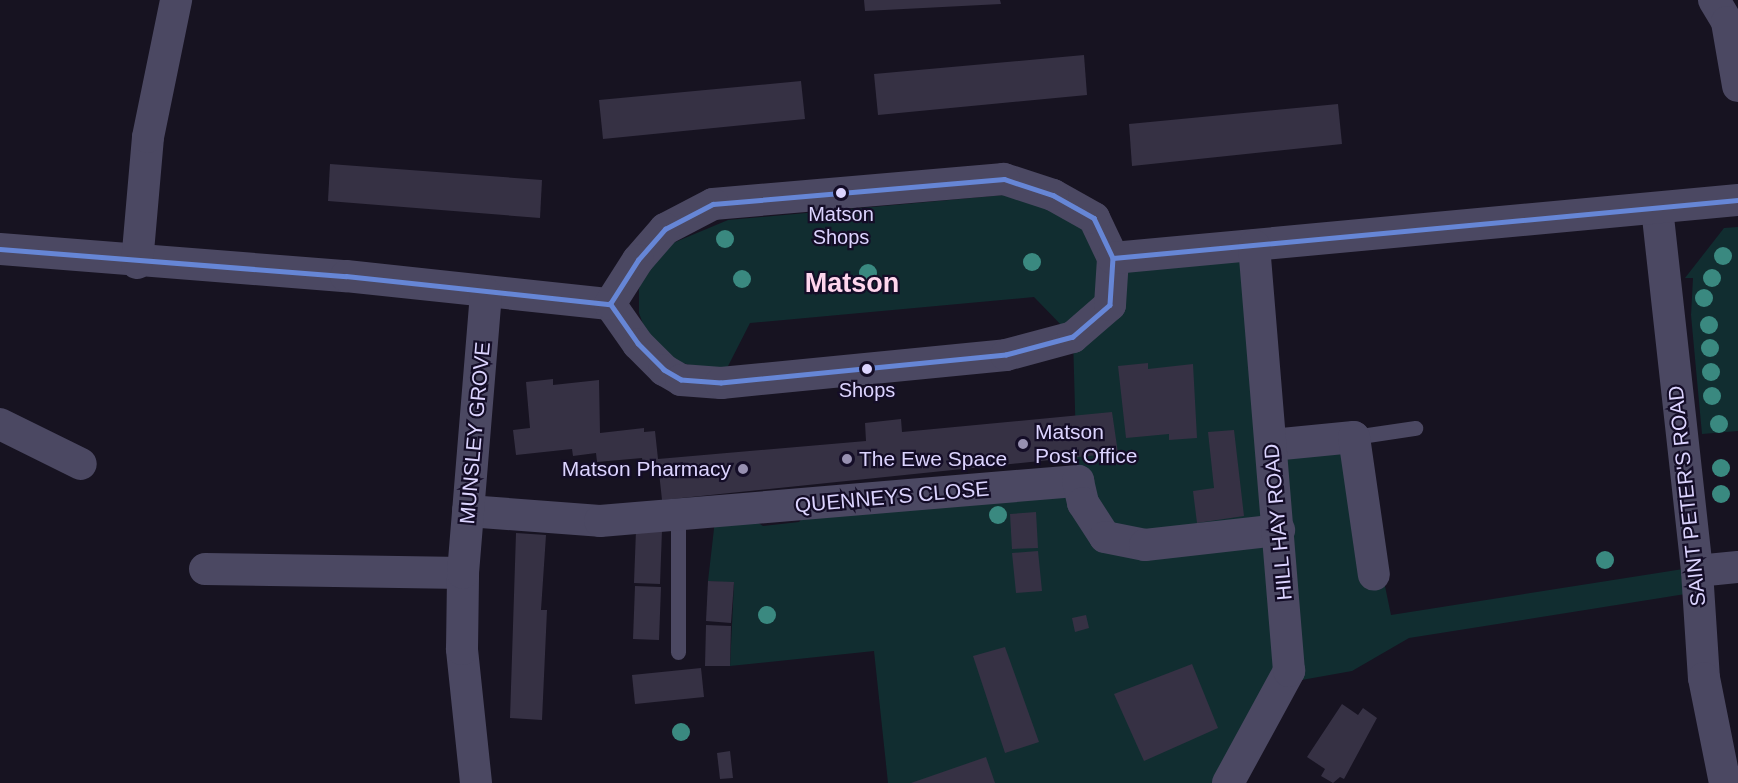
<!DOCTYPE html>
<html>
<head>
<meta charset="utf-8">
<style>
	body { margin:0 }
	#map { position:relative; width:1738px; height:783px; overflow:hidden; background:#171321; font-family:Arial,sans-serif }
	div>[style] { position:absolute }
	.green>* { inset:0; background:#112d30 }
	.building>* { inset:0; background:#363144 }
	.service>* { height:15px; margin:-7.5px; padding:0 7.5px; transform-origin:7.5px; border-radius:7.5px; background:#4b4862 }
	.minor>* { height:32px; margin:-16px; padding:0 16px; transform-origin:16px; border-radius:16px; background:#4b4862 }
	.bus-1>* { height:4.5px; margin:-2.25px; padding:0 2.25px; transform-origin:2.25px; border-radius:2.25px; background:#6686d6 }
	.trees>* { width:18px; height:18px; margin:-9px; border-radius:50%; background:#3a8980 }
	.dots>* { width:16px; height:16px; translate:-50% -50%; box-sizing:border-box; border:3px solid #140d27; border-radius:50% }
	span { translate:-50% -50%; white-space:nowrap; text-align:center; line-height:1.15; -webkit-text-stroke:4.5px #140d27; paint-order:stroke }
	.bus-label { font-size:20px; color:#dcd4ff }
	.poi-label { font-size:21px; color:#dcd4ff }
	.left { translate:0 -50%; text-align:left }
	.right { translate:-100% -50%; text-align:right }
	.street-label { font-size:21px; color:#dcd4ff }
	.district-label { font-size:27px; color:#ffd6ed; font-weight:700 }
</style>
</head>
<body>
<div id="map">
	<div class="green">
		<div style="clip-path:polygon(1004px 195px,1070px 214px,1100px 246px,1096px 297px,1066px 330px,1034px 297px,750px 323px,724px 374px,671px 360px,646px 332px,639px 313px,639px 289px,643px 277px,673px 243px,728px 220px)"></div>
		<div style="clip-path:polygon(1738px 227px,1738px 431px,1702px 434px,1691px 315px,1693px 278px,1685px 278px,1724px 228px)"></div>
		<div style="clip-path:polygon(1254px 245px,1272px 445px,1354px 437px,1391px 615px,1696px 567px,1698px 592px,1409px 638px,1352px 671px,1296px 681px,1215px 783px,888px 783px,874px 651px,730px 666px,734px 583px,708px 581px,715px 520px,751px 518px,763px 526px,799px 522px,807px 513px,1077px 481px,1073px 337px,1110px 305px,1113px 258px)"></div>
	</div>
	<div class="building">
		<div style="clip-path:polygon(864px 0,1000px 0,1001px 4px,865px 11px)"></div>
		<div style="clip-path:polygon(1084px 55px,1087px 95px,878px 115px,874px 74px)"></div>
		<div style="clip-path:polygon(801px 81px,805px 119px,603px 139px,599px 100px)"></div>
		<div style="clip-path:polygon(1338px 104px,1342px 144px,1132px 166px,1129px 124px)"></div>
		<div style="clip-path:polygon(330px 164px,542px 180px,540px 218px,328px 201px)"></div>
		<div style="clip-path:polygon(1148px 363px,1148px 369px,1193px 364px,1197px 438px,1169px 440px,1169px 434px,1126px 438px,1118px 366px)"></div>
		<div style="clip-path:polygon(553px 379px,553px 385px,599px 380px,600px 433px,644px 428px,644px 432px,655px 431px,658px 459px,866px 441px,865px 423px,901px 419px,902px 432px,1112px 412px,1118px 453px,662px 500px,658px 463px,643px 465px,642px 458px,597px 462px,596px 453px,573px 456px,572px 449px,516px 455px,513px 430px,530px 428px,526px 382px)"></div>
		<div style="clip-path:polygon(1234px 430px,1244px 516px,1197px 523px,1193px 491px,1214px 488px,1208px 432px)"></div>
		<div style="clip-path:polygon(1036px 512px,1038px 548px,1012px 549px,1010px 514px)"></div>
		<div style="clip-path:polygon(636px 530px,662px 530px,660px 584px,634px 583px)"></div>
		<div style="clip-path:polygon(516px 533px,546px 535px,541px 610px,547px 610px,542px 720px,510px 718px)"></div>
		<div style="clip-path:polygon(1038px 551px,1042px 591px,1016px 593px,1012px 553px)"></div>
		<div style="clip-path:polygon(708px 581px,734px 582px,731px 623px,706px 621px)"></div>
		<div style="clip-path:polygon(635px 586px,661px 587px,659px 640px,633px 639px)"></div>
		<div style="clip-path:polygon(1086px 615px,1089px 628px,1075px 632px,1072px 618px)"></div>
		<div style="clip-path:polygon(706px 625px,731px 626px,730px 666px,705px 666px)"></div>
		<div style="clip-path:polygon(1005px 647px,1039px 742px,1005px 753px,973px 656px)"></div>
		<div style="clip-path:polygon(1192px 664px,1218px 728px,1144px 761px,1114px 694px)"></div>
		<div style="clip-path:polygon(701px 668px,704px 697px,635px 704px,632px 675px)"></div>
		<div style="clip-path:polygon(1342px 704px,1358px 715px,1363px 708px,1377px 718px,1344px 779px,1340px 777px,1333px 783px,1321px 776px,1325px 769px,1307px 757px)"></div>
		<div style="clip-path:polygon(730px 751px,733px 778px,720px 779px,717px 753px)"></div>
		<div style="clip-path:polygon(986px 757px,995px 783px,911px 783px)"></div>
	</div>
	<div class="service">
		<div style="left:1354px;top:437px;width:62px;rotate:-8.4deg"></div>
		<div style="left:678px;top:652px;width:137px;rotate:-90deg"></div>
	</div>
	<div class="minor">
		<div style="left:1714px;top:0;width:26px;rotate:59deg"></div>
		<div style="left:1727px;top:22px;width:65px;rotate:80.2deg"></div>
		<div style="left:1657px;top:208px;width:365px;rotate:83.7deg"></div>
		<div style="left:1697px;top:571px;width:107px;rotate:86.3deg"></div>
		<div style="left:1704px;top:678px;width:107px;rotate:78.7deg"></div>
		<div style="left:0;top:249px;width:347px;rotate:4.5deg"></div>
		<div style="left:346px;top:276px;width:265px;rotate:6.1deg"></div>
		<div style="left:610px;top:304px;width:49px;rotate:55deg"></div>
		<div style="left:638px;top:344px;width:37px;rotate:45deg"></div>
		<div style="left:664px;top:370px;width:20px;rotate:30deg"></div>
		<div style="left:681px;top:380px;width:40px;rotate:4.3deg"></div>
		<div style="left:721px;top:383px;width:286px;rotate:-5.6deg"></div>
		<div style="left:1006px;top:355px;width:69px;rotate:-15deg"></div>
		<div style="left:1073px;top:337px;width:49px;rotate:-40.9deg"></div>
		<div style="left:1110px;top:305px;width:47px;rotate:-86.3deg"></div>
		<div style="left:1113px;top:258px;width:44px;rotate:-115.4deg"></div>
		<div style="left:1094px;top:218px;width:47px;rotate:-150.7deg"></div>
		<div style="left:1053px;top:195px;width:52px;rotate:-161.9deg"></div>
		<div style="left:1004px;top:179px;width:292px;rotate:175.1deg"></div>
		<div style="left:713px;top:204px;width:54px;rotate:152.5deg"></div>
		<div style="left:665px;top:229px;width:41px;rotate:131.1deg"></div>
		<div style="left:638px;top:260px;width:52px;rotate:122.5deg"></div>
		<div style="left:1113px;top:258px;width:628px;rotate:-5.3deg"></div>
		<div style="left:137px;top:263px;width:126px;rotate:-85deg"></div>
		<div style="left:148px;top:137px;width:140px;rotate:-78.4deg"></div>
		<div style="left:0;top:424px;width:90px;rotate:26.3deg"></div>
		<div style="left:1272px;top:445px;width:82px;rotate:-5.6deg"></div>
		<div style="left:1354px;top:437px;width:139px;rotate:81.8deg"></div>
		<div style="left:468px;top:511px;width:132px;rotate:4.3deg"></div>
		<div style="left:600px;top:521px;width:480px;rotate:-4.8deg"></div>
		<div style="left:1078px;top:481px;width:23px;rotate:77deg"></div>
		<div style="left:1083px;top:503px;width:40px;rotate:57.1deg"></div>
		<div style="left:1105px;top:537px;width:41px;rotate:11.3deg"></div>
		<div style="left:1145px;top:545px;width:135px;rotate:-6.4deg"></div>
		<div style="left:205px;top:569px;width:258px;rotate:0.9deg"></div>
		<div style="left:1697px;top:571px;width:41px;rotate:-5.6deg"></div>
		<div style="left:476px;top:783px;width:135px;rotate:-96deg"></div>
		<div style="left:462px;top:649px;width:76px;rotate:-89.2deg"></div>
		<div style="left:463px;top:573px;width:280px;rotate:-85.3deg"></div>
		<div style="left:1228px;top:783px;width:128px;rotate:-61.4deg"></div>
		<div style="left:1289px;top:671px;width:427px;rotate:-94.7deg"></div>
	</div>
	<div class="bus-1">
		<div style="left:1004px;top:179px;width:52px;rotate:18.1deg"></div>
		<div style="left:1053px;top:195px;width:47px;rotate:29.3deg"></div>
		<div style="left:1094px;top:218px;width:44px;rotate:64.6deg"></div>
		<div style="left:1113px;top:258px;width:47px;rotate:93.7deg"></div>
		<div style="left:1110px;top:305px;width:49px;rotate:139.1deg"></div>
		<div style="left:1073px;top:337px;width:69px;rotate:165deg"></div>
		<div style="left:1006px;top:355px;width:286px;rotate:174.4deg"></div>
		<div style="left:721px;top:383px;width:40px;rotate:-175.7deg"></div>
		<div style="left:681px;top:380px;width:20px;rotate:-150deg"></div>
		<div style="left:664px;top:370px;width:37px;rotate:-135deg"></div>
		<div style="left:638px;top:344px;width:49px;rotate:-125deg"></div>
		<div style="left:610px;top:304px;width:52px;rotate:-57.5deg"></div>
		<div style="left:638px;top:260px;width:41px;rotate:-48.9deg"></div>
		<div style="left:665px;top:229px;width:54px;rotate:-27.5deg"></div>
		<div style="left:713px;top:204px;width:292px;rotate:-4.9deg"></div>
		<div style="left:0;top:249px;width:347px;rotate:4.5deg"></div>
		<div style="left:346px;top:276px;width:265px;rotate:6.1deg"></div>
		<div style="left:1113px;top:258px;width:628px;rotate:-5.3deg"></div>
	</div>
	<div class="trees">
		<div style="left:725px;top:239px"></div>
		<div style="left:1723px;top:256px"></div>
		<div style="left:1032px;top:262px"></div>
		<div style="left:868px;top:273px"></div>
		<div style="left:1712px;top:278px"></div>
		<div style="left:742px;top:279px"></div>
		<div style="left:1704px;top:298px"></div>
		<div style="left:1709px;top:325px"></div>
		<div style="left:1710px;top:348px"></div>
		<div style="left:1711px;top:372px"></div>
		<div style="left:1712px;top:396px"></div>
		<div style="left:1719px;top:424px"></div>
		<div style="left:1721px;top:468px"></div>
		<div style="left:1721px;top:494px"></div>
		<div style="left:998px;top:515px"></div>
		<div style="left:1605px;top:560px"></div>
		<div style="left:767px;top:615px"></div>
		<div style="left:681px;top:732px"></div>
	</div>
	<div class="dots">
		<div style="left:841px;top:193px;background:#dcd4ff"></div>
		<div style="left:867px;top:369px;background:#dcd4ff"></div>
		<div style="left:1023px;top:444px;background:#9790b1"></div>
		<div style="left:847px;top:459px;background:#9790b1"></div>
		<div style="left:743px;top:469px;background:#9790b1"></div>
	</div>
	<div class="bus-label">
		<span style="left:841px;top:226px">Matson<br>Shops</span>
		<span style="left:867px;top:390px">Shops</span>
	</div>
	<div class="poi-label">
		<span class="left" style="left:1035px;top:444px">Matson<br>Post Office</span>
		<span class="left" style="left:859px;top:459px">The Ewe Space</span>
		<span class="right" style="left:731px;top:469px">Matson Pharmacy</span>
	</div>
	<div class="street-label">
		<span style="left:475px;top:433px;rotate:-85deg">MUNSLEY GROVE</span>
		<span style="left:1687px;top:496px;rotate:-96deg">SAINT PETER'S ROAD</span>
		<span style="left:892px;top:497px;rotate:-5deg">QUENNEYS CLOSE</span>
		<span style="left:1278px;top:522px;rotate:-95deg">HILL HAY ROAD</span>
	</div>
	<div class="district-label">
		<span style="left:852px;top:284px">Matson</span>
	</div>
</div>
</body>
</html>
